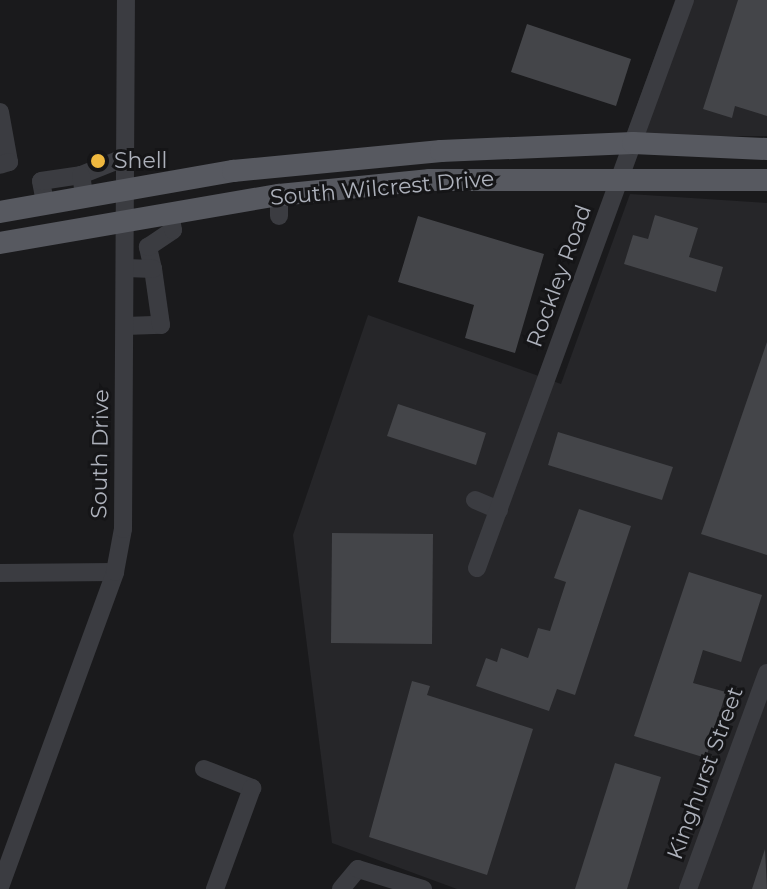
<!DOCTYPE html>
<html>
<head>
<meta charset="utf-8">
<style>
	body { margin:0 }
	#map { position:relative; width:767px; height:889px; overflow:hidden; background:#1a1a1c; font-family:Montserrat,sans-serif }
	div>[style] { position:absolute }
	.built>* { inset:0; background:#262629 }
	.building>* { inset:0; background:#444549 }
	.minor>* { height:18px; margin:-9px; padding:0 9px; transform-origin:9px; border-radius:9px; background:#3b3c41 }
	.major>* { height:22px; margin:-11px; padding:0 11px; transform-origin:11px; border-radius:11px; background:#575960 }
	.dots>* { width:22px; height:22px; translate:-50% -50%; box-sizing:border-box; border:4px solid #151517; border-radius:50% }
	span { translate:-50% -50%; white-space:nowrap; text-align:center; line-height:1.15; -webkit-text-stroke:6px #151517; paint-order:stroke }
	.poi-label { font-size:22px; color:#adb1bb }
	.left { translate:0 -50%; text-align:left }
	.street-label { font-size:22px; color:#adb1bb }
</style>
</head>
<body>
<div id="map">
	<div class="built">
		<div style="clip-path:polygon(675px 0,767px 0,767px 136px,626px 136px)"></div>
		<div style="clip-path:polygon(630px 194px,767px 203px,767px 889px,457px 889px,332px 843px,293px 535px,368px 315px,561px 384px)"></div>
	</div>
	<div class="building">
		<div style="clip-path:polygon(738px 0,767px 0,767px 116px,735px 106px,732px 118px,703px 109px)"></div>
		<div style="clip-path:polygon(527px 24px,631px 59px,616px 106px,511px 72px)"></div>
		<div style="clip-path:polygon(655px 215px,698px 228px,689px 257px,723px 267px,716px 292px,624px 264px,633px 235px,648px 239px)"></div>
		<div style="clip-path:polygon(418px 216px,544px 254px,515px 353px,465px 338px,474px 305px,398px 282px)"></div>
		<div style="clip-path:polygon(767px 342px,767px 555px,701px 534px)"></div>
		<div style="clip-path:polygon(398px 404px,486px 433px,476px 465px,387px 436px)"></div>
		<div style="clip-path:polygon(558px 432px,673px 467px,662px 500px,548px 465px)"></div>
		<div style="clip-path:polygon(579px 509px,631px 526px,575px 695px,557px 689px,549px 711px,476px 686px,486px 658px,497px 662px,501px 648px,528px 658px,538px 628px,550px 631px,566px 582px,554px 578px)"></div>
		<div style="clip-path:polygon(332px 533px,433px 534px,432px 644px,331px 643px)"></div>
		<div style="clip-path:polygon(689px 572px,762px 595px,741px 662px,703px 650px,693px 683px,726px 692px,706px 758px,634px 736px)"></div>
		<div style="clip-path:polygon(412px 681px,430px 686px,427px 695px,533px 729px,487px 875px,369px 837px)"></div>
		<div style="clip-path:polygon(615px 763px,661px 777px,627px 889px,575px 889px)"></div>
		<div style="clip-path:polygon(765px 849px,767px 889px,752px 889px)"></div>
	</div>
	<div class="minor">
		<div style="left:0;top:112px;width:51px;rotate:79.8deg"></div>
		<div style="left:9px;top:162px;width:9px;rotate:162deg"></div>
		<div style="left:81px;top:175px;width:48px;rotate:-21.8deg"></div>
		<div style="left:45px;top:202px;width:21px;rotate:-101deg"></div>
		<div style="left:41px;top:181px;width:40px;rotate:-8.5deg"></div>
		<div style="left:81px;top:175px;width:20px;rotate:81deg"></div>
		<div style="left:279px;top:216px;width:21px;rotate:-90deg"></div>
		<div style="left:153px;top:269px;width:23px;rotate:-103deg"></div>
		<div style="left:148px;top:247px;width:30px;rotate:-34deg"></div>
		<div style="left:173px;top:230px;width:17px;rotate:-100deg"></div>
		<div style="left:125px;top:326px;width:36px;rotate:-2deg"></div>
		<div style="left:161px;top:325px;width:57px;rotate:-98.1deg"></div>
		<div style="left:153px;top:269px;width:27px;rotate:-178deg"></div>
		<div style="left:475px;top:500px;width:26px;rotate:23deg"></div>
		<div style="left:477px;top:568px;width:605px;rotate:-69.89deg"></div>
		<div style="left:0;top:573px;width:115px;rotate:-0.5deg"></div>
		<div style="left:204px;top:769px;width:52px;rotate:21.6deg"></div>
		<div style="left:252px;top:788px;width:108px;rotate:110.1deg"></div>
		<div style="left:0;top:887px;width:335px;rotate:-69.9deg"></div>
		<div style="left:115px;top:572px;width:44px;rotate:-79.5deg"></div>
		<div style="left:123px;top:529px;width:529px;rotate:-89.68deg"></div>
		<div style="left:341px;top:889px;width:26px;rotate:-50deg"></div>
		<div style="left:358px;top:869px;width:68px;rotate:17.1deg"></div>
		<div style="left:688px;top:889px;width:230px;rotate:-69.9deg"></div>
	</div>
	<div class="major">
		<div style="left:0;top:212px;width:237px;rotate:-10deg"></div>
		<div style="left:233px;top:171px;width:209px;rotate:-5.5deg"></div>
		<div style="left:441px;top:151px;width:192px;rotate:-2.4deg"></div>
		<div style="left:633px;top:143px;width:134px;rotate:2.6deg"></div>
		<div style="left:0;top:243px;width:283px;rotate:-9.8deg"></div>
		<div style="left:279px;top:195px;width:152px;rotate:-5.7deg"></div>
		<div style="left:430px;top:180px;width:337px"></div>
	</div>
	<div class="dots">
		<div style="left:98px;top:161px;background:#efb83f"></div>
	</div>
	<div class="poi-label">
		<span class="left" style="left:114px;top:161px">Shell</span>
	</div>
	<div class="street-label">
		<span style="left:382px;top:188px;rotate:-5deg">South Wilcrest Drive</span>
		<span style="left:559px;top:276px;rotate:-70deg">Rockley Road</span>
		<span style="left:100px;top:454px;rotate:-89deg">South Drive</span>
		<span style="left:705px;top:773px;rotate:-70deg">Kinghurst Street</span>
	</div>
</div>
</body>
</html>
